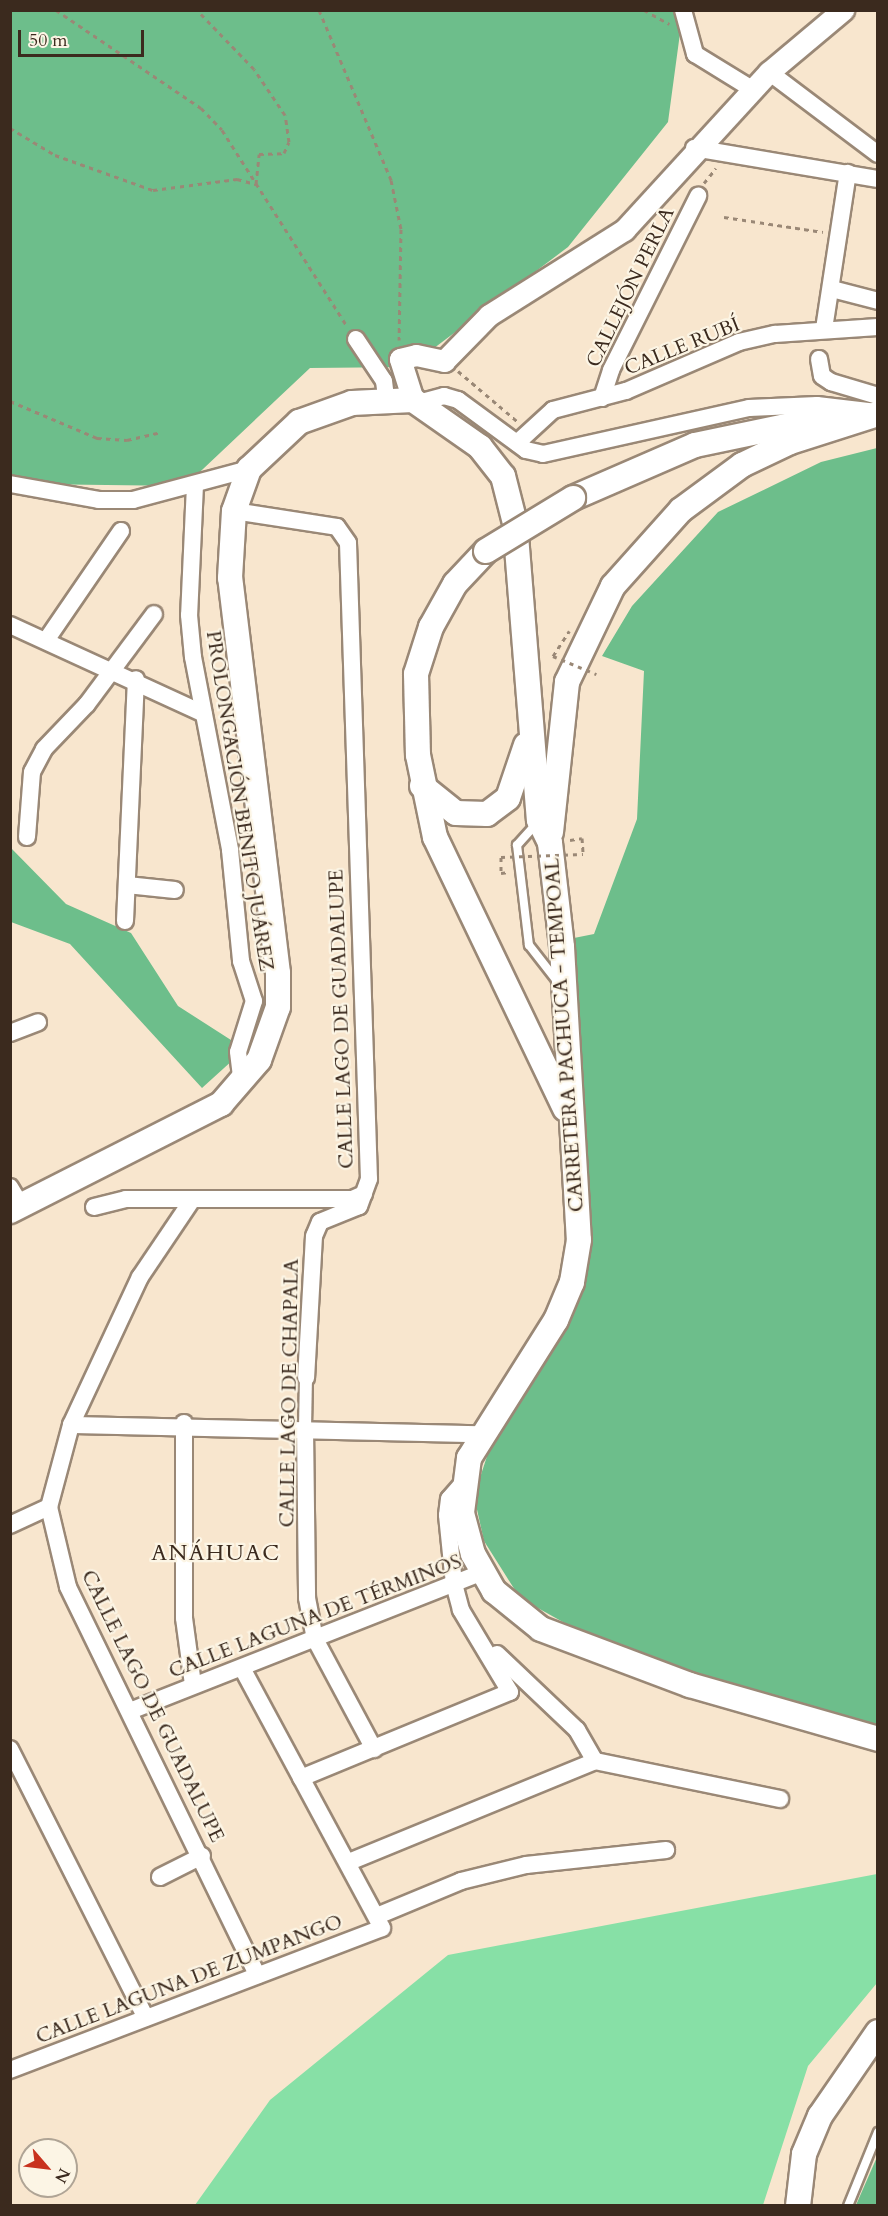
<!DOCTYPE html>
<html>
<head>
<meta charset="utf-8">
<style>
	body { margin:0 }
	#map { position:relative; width:888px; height:2216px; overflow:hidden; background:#f8e6ce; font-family:Cardo,serif }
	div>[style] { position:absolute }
	.green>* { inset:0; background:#87e0a6 }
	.forest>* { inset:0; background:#6dbe8b }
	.path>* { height:3px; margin-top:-1.5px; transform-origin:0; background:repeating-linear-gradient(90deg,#9a8876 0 4.5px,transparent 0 9px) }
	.roads { filter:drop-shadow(2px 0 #9a8876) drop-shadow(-2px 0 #9a8876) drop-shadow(0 2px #9a8876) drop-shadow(0 -2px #9a8876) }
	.service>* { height:8px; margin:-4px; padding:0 4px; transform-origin:4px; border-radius:4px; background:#fff }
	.pedestrian>* { height:12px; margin:-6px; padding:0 6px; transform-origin:6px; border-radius:6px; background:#fff }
	.minor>* { height:16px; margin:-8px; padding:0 8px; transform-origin:8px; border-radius:8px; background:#fff }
	.tertiary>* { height:21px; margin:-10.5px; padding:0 10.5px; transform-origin:10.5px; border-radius:10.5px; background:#fff }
	.secondary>* { height:24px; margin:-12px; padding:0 12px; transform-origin:12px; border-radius:12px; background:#fff }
	.path-bridge>* { height:3px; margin-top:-1.5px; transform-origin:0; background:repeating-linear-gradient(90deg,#9a8876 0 4.5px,transparent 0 9px) }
	.bridges { filter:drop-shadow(2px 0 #9a8876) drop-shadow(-2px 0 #9a8876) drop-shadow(0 2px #9a8876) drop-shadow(0 -2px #9a8876) }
	.secondary-bridge>* { height:24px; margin:-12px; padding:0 12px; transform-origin:12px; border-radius:12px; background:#fff }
	span { translate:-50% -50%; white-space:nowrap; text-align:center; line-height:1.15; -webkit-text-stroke:4.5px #fcf5e5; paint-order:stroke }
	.street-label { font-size:20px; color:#3b2a1e }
	.quarter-label { font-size:22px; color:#3b2a1e; letter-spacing:1.5px }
	.frame { position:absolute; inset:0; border:12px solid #3b2a1e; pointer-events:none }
	.north { position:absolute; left:18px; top:2138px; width:60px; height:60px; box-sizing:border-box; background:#fcf5e5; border:2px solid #afa495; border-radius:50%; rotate:118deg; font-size:16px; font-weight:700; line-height:24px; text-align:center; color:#3b2a1e }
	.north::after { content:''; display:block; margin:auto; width:21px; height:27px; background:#c8321e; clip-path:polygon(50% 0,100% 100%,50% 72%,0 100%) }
	.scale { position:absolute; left:18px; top:30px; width:126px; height:27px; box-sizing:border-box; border:3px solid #3b2a1e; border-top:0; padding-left:8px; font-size:18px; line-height:21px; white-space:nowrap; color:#3b2a1e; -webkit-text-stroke:4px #fcf5e5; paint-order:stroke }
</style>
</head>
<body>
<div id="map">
	<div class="green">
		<div style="clip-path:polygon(877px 1874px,877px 1983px,808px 2066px,763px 2205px,195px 2205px,270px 2100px,448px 1955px)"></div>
	</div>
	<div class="forest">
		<div style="clip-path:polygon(10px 11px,683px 11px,668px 122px,568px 247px,409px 367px,310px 368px,185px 486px,28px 484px,11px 479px)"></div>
		<div style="clip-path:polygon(877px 448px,877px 1729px,651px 1658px,570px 1626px,520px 1598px,484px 1541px,474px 1496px,493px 1438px,563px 1322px,589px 1256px,574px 938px,594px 934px,637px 819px,644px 671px,602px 656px,632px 606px,718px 512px,821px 462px)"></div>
		<div style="clip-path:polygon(10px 847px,66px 904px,131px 933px,178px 1006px,245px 1049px,202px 1088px,70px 944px,11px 922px)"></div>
		<div style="clip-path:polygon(877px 2157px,877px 2205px,856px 2205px)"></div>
	</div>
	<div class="path">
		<div style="left:56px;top:10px;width:175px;rotate:34.1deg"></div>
		<div style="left:201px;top:108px;width:30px;rotate:46deg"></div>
		<div style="left:222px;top:130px;width:232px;rotate:57.5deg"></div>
		<div style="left:319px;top:10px;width:185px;rotate:67deg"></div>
		<div style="left:391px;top:180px;width:50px;rotate:78.5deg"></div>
		<div style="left:401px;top:229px;width:111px;rotate:91deg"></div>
		<div style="left:644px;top:10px;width:29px;rotate:29deg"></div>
		<div style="left:10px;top:128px;width:52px;rotate:31deg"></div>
		<div style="left:55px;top:155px;width:104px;rotate:19.7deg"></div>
		<div style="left:153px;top:190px;width:85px;rotate:-7.5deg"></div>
		<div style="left:237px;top:179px;width:20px;rotate:15deg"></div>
		<div style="left:256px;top:184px;width:30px;rotate:-84deg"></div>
		<div style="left:259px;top:154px;width:25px;rotate:-2deg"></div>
		<div style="left:284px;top:153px;width:12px;rotate:-66deg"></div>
		<div style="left:289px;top:142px;width:27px;rotate:-98deg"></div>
		<div style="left:285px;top:115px;width:55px;rotate:-124deg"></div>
		<div style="left:254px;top:69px;width:82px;rotate:-134deg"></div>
		<div style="left:704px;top:183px;width:19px;rotate:-51deg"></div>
		<div style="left:724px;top:217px;width:100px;rotate:8.6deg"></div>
		<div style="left:458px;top:371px;width:77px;rotate:40.3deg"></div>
		<div style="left:10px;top:401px;width:95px;rotate:23deg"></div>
		<div style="left:97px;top:438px;width:30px;rotate:4deg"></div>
		<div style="left:127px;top:440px;width:32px;rotate:-13deg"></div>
		<div style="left:553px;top:656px;width:30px;rotate:-57deg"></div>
		<div style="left:570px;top:840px;width:12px;rotate:-9deg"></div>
		<div style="left:582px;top:838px;width:16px;rotate:86deg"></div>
		<div style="left:501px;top:857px;width:16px;rotate:90deg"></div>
		<div style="left:501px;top:873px;width:8px;rotate:-7deg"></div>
	</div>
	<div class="roads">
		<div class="service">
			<div style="left:537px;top:823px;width:30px;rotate:132deg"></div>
			<div style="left:517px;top:845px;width:101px;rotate:83.2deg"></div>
			<div style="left:529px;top:945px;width:46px;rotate:52.1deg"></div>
			<div style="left:848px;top:2206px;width:80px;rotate:-67.9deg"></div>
		</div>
		<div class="pedestrian">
			<div style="left:305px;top:1428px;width:50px;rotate:-88.9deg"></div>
		</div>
		<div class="minor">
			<div style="left:683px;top:10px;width:46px;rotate:74.7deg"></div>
			<div style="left:695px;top:54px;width:67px;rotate:31.6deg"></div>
			<div style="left:769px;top:72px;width:136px;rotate:37deg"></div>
			<div style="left:694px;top:148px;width:187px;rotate:9.6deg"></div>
			<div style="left:832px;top:289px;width:48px;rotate:14.6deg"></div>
			<div style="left:824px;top:329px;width:158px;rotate:-81.3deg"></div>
			<div style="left:356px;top:339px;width:50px;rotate:56.3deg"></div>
			<div style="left:384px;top:381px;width:17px;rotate:83deg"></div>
			<div style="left:819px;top:359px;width:17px;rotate:80deg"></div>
			<div style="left:822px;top:376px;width:11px;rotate:34deg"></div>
			<div style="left:831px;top:382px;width:49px;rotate:16.6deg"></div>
			<div style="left:602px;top:398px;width:29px;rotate:-72deg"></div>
			<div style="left:611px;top:370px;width:195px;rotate:-63.4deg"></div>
			<div style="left:418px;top:403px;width:27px;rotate:-15deg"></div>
			<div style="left:444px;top:396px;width:15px;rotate:16deg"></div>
			<div style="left:458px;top:400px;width:84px;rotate:36.3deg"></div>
			<div style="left:526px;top:450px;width:17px;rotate:13deg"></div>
			<div style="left:543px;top:454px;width:211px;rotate:-12.6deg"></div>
			<div style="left:749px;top:408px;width:68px;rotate:-2.5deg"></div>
			<div style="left:817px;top:405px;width:60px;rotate:6.7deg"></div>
			<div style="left:517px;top:443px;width:49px;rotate:-42.5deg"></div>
			<div style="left:553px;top:410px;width:75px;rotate:-14.6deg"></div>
			<div style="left:626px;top:391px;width:123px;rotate:-23.4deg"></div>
			<div style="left:739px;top:342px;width:37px;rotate:-13deg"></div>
			<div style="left:775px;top:334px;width:103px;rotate:-3.9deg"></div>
			<div style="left:10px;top:484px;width:90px;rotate:10.2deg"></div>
			<div style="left:99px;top:500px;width:34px"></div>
			<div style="left:133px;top:500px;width:120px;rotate:-15deg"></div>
			<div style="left:195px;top:485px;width:130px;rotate:92.6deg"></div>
			<div style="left:189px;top:615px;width:42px;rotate:84.6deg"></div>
			<div style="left:193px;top:657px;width:197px;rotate:79.1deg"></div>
			<div style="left:230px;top:850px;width:112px;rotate:84.3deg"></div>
			<div style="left:241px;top:961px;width:42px;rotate:72deg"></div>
			<div style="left:254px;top:1001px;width:53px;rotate:107.4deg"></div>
			<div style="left:238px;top:1052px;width:31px;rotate:83deg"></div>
			<div style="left:234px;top:511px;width:104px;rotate:8.8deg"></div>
			<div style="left:337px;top:527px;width:19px;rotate:55deg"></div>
			<div style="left:348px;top:543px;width:636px;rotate:88.11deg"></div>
			<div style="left:369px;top:1179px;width:29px;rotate:110deg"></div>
			<div style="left:359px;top:1206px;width:42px;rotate:157.7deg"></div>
			<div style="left:320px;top:1222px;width:15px;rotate:113deg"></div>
			<div style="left:314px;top:1236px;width:142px;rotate:93.2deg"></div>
			<div style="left:10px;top:625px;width:213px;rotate:24.6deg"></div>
			<div style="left:47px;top:639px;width:131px;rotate:-55.6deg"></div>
			<div style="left:27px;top:837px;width:65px;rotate:-85.6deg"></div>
			<div style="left:32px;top:772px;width:26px;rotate:-62deg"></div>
			<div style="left:44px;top:749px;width:62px;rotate:-46.3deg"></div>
			<div style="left:87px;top:704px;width:112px;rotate:-53.3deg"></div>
			<div style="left:127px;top:885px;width:48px;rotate:5.9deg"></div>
			<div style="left:125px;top:921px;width:242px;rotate:-87.4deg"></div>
			<div style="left:10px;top:1033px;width:30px;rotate:-21deg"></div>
			<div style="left:10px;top:1187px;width:21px;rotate:59deg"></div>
			<div style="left:192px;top:1200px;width:93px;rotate:124deg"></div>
			<div style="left:140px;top:1277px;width:163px;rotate:115deg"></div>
			<div style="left:71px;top:1425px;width:85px;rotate:105deg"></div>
			<div style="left:49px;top:1507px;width:82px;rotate:76.6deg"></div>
			<div style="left:68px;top:1587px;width:432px;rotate:64deg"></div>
			<div style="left:94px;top:1207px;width:33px;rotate:-14deg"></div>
			<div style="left:126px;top:1199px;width:226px"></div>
			<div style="left:352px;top:1199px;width:13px;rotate:-23deg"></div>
			<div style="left:184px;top:1423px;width:195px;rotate:90deg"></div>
			<div style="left:184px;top:1618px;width:68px;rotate:82.3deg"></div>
			<div style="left:71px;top:1425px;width:410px;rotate:1.3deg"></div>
			<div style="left:305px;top:1428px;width:170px;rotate:89.3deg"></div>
			<div style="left:307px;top:1598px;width:42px;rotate:79deg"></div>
			<div style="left:315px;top:1639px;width:125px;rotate:61.8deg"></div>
			<div style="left:10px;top:1525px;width:43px;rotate:-24.8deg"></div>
			<div style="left:497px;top:1654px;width:110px;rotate:43.5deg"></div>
			<div style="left:577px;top:1730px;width:36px;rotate:60deg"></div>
			<div style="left:130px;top:1711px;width:377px;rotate:-21.5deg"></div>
			<div style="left:10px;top:1749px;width:301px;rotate:63.2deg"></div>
			<div style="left:595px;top:1761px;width:189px;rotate:11.6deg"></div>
			<div style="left:301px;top:1778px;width:226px;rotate:-22.4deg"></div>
			<div style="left:510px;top:1692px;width:96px;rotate:-120.9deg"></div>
			<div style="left:461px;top:1610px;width:27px;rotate:-105deg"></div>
			<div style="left:454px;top:1584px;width:69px;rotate:-95.8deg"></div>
			<div style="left:447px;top:1515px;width:16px;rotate:-83deg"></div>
			<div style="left:449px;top:1499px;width:21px;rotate:-49deg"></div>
			<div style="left:349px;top:1862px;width:266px;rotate:-22.3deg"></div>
			<div style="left:160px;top:1877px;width:47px;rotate:-26.6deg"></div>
			<div style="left:377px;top:1916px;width:91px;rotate:-22.6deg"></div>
			<div style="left:461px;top:1881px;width:67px;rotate:-13.8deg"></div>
			<div style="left:526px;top:1865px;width:141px;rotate:-6.1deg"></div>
			<div style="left:10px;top:2070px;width:398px;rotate:-20.9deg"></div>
			<div style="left:382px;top:1928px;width:295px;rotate:-118.3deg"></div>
		</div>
		<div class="tertiary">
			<div style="left:413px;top:400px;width:43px;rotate:-107.6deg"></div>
			<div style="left:400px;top:359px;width:16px;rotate:-14deg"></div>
			<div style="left:416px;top:355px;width:29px;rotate:12deg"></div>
			<div style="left:444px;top:361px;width:64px;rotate:-45.6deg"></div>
			<div style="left:489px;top:315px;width:160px;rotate:-32.2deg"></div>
			<div style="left:624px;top:230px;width:214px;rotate:-47.5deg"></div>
			<div style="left:769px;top:72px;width:97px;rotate:-40deg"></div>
		</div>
		<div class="secondary">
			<div style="left:573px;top:498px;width:133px;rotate:-23.5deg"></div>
			<div style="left:695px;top:445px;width:132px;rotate:-11.8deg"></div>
			<div style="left:486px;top:551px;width:45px;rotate:133.2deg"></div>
			<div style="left:455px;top:584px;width:49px;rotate:119.2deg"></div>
			<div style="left:431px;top:627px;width:49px;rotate:107.7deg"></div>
			<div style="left:416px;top:674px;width:81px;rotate:88.6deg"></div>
			<div style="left:418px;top:755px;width:84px;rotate:78.3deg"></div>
			<div style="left:435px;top:837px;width:301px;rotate:64.4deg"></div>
			<div style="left:422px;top:786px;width:43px;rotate:38.5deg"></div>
			<div style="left:456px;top:813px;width:31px;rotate:2deg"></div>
			<div style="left:487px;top:814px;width:26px;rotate:-37deg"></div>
			<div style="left:508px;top:798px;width:56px;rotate:-71.2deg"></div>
			<div style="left:551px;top:832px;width:151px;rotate:-83.9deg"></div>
			<div style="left:567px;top:682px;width:106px;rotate:-64.4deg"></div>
			<div style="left:613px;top:586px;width:102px;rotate:-48.2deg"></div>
			<div style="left:681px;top:510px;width:76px;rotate:-36.4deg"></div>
			<div style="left:742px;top:465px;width:53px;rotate:-25.6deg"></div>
			<div style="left:790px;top:442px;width:92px;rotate:-17.7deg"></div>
			<div style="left:10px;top:1211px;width:237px;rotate:-26.9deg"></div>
			<div style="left:221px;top:1104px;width:58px;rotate:-49.2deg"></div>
			<div style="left:259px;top:1060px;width:56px;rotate:-70.3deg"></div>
			<div style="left:278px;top:1007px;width:34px;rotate:-90deg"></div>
			<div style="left:278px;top:973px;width:398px;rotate:-96.9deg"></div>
			<div style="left:230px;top:578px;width:67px;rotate:-86.6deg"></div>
			<div style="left:234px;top:511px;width:45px;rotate:-70.3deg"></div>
			<div style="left:249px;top:469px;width:69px;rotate:-43.2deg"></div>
			<div style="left:299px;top:422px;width:56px;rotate:-19.7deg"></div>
			<div style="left:352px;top:403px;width:61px;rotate:-2.8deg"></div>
			<div style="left:413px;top:400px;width:82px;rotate:35deg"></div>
			<div style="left:480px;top:447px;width:37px;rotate:52deg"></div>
			<div style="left:503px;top:476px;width:49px;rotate:75.7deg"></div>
			<div style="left:515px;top:523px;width:298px;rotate:85.4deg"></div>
			<div style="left:539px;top:820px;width:25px;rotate:64deg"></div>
			<div style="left:550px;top:843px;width:105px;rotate:83.4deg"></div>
			<div style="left:562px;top:947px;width:293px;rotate:86.7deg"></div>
			<div style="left:579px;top:1240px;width:43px;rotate:99.5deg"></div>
			<div style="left:572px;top:1282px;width:41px;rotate:112.8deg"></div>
			<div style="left:556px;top:1320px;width:163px;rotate:122.2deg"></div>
			<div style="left:469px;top:1458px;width:55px;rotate:97.3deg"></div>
			<div style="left:462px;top:1513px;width:42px;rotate:75deg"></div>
			<div style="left:473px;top:1554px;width:43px;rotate:60.4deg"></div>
			<div style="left:494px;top:1591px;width:60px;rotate:39deg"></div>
			<div style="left:541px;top:1629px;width:159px;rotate:20.6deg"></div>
			<div style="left:690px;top:1685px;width:196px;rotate:16deg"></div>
			<div style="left:798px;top:2206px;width:52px;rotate:-83.4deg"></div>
			<div style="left:804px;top:2154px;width:41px;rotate:-67.2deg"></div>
			<div style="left:820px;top:2116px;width:102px;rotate:-55.4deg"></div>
		</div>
	</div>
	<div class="path-bridge">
		<div style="left:553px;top:656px;width:47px;rotate:22.7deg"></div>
		<div style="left:501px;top:857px;width:82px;rotate:-2.1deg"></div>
	</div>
	<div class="bridges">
		<div class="secondary-bridge">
			<div style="left:486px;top:551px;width:102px;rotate:-31.3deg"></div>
		</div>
	</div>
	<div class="street-label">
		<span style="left:630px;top:287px;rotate:-64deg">CALLEJÓN PERLA</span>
		<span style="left:682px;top:346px;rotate:-22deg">CALLE RUBÍ</span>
		<span style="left:240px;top:801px;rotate:81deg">PROLONGACIÓN BENITO JUÁREZ</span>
		<span style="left:341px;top:1019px;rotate:-92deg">CALLE LAGO DE GUADALUPE</span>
		<span style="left:564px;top:1035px;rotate:-94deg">CARRETERA PACHUCA - TEMPOAL</span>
		<span style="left:289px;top:1393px;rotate:-89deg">CALLE LAGO DE CHAPALA</span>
		<span style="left:315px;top:1616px;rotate:-21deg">CALLE LAGUNA DE TÉRMINOS</span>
		<span style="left:153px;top:1706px;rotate:64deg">CALLE LAGO DE GUADALUPE</span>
		<span style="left:189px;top:1979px;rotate:-21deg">CALLE LAGUNA DE ZUMPANGO</span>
	</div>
	<div class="quarter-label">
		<span style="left:216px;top:1554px">ANÁHUAC</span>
	</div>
	<div class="frame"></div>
	<div class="north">N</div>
	<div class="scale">50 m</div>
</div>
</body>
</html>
